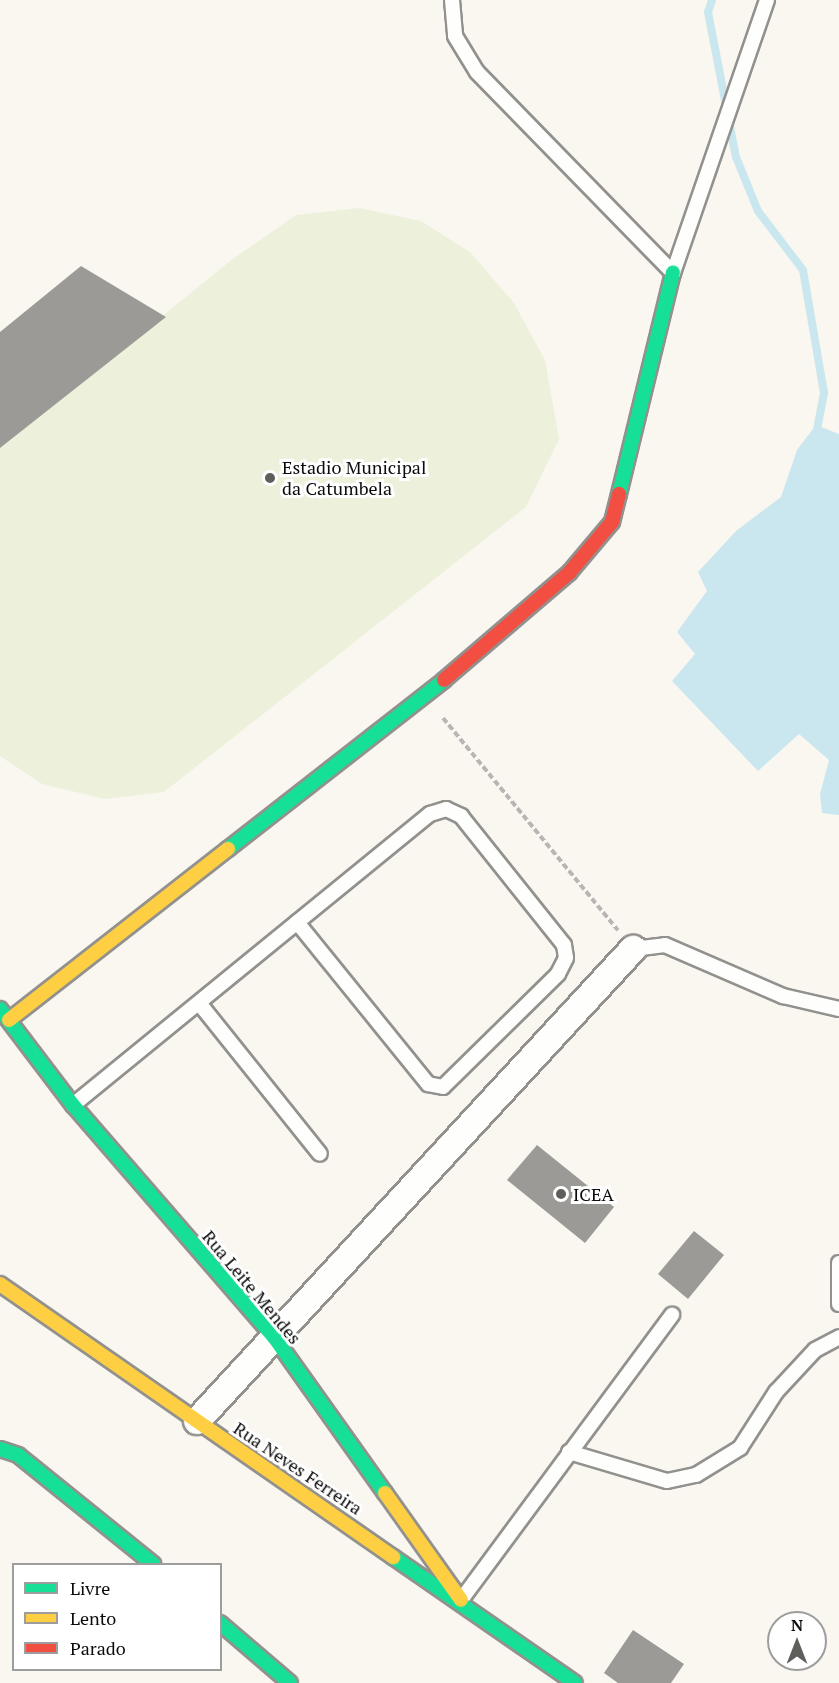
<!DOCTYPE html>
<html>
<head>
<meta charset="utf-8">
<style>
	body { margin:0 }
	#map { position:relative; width:839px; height:1683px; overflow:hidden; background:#f9f7f0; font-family:"PT Serif",serif }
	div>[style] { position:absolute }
	.pitch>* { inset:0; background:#edf1db }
	.water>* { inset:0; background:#cae7ef }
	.stream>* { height:8px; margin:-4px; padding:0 4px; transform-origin:4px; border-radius:4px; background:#cae7ef }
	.building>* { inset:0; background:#9c9a96 }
	.path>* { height:4px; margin-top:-2px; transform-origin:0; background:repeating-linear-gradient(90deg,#b7b6b5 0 6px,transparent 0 9px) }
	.roads { filter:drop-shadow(2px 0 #92918e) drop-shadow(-2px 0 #92918e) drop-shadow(0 2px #92918e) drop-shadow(0 -2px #92918e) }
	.lane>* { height:14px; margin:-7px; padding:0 7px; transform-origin:7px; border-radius:7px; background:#fefefd }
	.street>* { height:26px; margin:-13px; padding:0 13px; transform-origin:13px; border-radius:13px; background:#fefefd }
	.fast>* { height:14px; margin:-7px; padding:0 7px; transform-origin:7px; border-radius:7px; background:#16e098 }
	.slow>* { height:14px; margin:-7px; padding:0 7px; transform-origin:7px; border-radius:7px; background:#ffcf43 }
	.jam>* { height:14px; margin:-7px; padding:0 7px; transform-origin:7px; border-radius:7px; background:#f24e42 }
	.dots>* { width:16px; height:16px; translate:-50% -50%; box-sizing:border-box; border:3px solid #fff; border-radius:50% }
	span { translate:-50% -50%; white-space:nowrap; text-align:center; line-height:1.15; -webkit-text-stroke:6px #fff; paint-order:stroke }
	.poi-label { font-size:18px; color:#0b0b0b }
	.left { translate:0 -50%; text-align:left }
	.street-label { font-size:18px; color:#0b0b0b }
	.legend { position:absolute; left:12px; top:1563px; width:210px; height:108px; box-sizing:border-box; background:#fff; border:2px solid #9d9d9d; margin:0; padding:8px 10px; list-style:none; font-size:18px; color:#0b0b0b }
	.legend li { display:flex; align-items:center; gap:12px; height:30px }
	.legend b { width:30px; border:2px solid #9d9d9d }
	.north { position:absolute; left:767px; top:1611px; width:60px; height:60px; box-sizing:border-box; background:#fff; border:2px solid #9d9d9d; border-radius:50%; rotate:0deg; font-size:16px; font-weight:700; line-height:24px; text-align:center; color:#0b0b0b }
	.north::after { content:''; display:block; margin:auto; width:21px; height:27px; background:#5e5e5b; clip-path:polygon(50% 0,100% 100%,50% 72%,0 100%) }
</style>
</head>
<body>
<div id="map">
	<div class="pitch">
		<div style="clip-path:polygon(359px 208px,421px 221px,470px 252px,514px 303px,545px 360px,559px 439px,526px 507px,164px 792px,105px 799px,42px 784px,0 756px,0 448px,230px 261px,296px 215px)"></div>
	</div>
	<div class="water">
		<div style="clip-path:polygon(816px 425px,839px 434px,839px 815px,822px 813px,820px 794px,829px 760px,799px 734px,758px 771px,672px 681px,695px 654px,677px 632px,707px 591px,698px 572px,736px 531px,781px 497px,797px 450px)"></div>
	</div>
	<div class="stream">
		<div style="left:712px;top:0;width:13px;rotate:108deg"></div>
		<div style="left:708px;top:12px;width:148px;rotate:79.1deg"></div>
		<div style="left:736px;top:157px;width:58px;rotate:67.8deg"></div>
		<div style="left:758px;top:211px;width:74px;rotate:52.7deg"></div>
		<div style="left:803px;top:270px;width:125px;rotate:80.3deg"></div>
		<div style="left:824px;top:393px;width:43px;rotate:100.8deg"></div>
	</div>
	<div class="building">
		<div style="clip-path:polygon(81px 266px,166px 317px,0 448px,0 332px)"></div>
		<div style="clip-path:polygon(537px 1145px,614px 1207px,585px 1243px,507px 1180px)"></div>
		<div style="clip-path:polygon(694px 1231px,724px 1255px,688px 1299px,658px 1274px)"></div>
		<div style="clip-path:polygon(633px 1630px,684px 1664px,671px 1683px,618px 1683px,604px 1673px)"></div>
	</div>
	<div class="path">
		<div style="left:443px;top:718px;width:275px;rotate:50.5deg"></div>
	</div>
	<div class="roads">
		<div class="lane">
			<div style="left:452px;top:0;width:36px;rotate:85deg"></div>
			<div style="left:455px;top:36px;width:42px;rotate:58.6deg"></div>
			<div style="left:477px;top:72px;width:281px;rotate:45.7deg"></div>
			<div style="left:673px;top:273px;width:289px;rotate:-71deg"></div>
			<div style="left:633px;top:949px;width:32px;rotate:-7deg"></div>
			<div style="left:665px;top:945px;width:129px;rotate:23.4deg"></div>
			<div style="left:783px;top:996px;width:57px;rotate:13.1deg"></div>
			<div style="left:199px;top:1003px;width:193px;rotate:51.3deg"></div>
			<div style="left:73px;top:1105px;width:461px;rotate:-39.2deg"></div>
			<div style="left:430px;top:814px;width:17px;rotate:-17deg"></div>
			<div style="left:446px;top:809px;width:17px;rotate:25deg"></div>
			<div style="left:461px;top:816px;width:165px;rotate:51.4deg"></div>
			<div style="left:564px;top:945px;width:13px;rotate:81deg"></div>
			<div style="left:566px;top:958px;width:18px;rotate:117deg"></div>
			<div style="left:558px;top:974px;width:161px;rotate:135.5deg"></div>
			<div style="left:443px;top:1087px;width:15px;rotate:-169deg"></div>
			<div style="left:428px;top:1084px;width:208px;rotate:-129deg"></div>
			<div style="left:839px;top:1263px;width:41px;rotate:90deg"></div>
			<div style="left:569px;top:1452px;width:102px;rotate:16.5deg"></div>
			<div style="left:667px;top:1481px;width:30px;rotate:-12deg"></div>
			<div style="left:696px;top:1475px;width:52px;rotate:-31.5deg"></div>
			<div style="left:740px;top:1448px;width:67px;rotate:-57.3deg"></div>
			<div style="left:776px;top:1392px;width:57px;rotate:-47.1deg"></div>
			<div style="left:815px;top:1350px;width:27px;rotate:-28deg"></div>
			<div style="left:461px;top:1600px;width:355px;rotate:-53.5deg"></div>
		</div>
		<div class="street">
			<div style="left:197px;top:1421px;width:643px;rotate:-47.27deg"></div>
		</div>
		<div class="fast">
			<div style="left:619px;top:494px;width:228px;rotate:-76.3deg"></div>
			<div style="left:228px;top:849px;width:274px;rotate:-38deg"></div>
			<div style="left:0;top:1009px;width:121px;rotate:52.8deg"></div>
			<div style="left:73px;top:1105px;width:307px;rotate:49.1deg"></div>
			<div style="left:274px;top:1337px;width:191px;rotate:54.6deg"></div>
			<div style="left:0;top:1449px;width:19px;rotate:18deg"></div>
			<div style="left:18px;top:1455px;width:174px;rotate:38.9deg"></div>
			<div style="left:393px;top:1557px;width:221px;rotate:34.7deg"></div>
			<div style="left:220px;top:1623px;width:92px;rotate:40.6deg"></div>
		</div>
		<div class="slow">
			<div style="left:9px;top:1020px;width:278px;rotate:-38deg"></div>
			<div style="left:0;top:1284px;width:479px;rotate:34.8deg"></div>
			<div style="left:385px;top:1493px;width:131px;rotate:54.6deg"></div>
		</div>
		<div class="jam">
			<div style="left:444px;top:680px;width:165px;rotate:-40.6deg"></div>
			<div style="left:569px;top:573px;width:67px;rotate:-49.9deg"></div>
			<div style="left:612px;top:522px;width:29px;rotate:-76deg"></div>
		</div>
	</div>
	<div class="dots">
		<div style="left:270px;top:478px;background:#5e5e5b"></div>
		<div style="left:561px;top:1194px;background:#5e5e5b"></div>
	</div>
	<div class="poi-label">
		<span class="left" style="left:282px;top:478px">Estadio Municipal<br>da Catumbela</span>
		<span class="left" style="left:573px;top:1194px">ICEA</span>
	</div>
	<div class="street-label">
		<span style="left:252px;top:1287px;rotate:50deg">Rua Leite Mendes</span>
		<span style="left:298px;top:1468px;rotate:34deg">Rua Neves Ferreira</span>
	</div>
	<ul class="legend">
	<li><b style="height:8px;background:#16e098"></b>Livre</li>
	<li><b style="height:8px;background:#ffcf43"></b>Lento</li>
	<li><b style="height:8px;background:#f24e42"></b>Parado</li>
	</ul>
	<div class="north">N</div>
</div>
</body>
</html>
